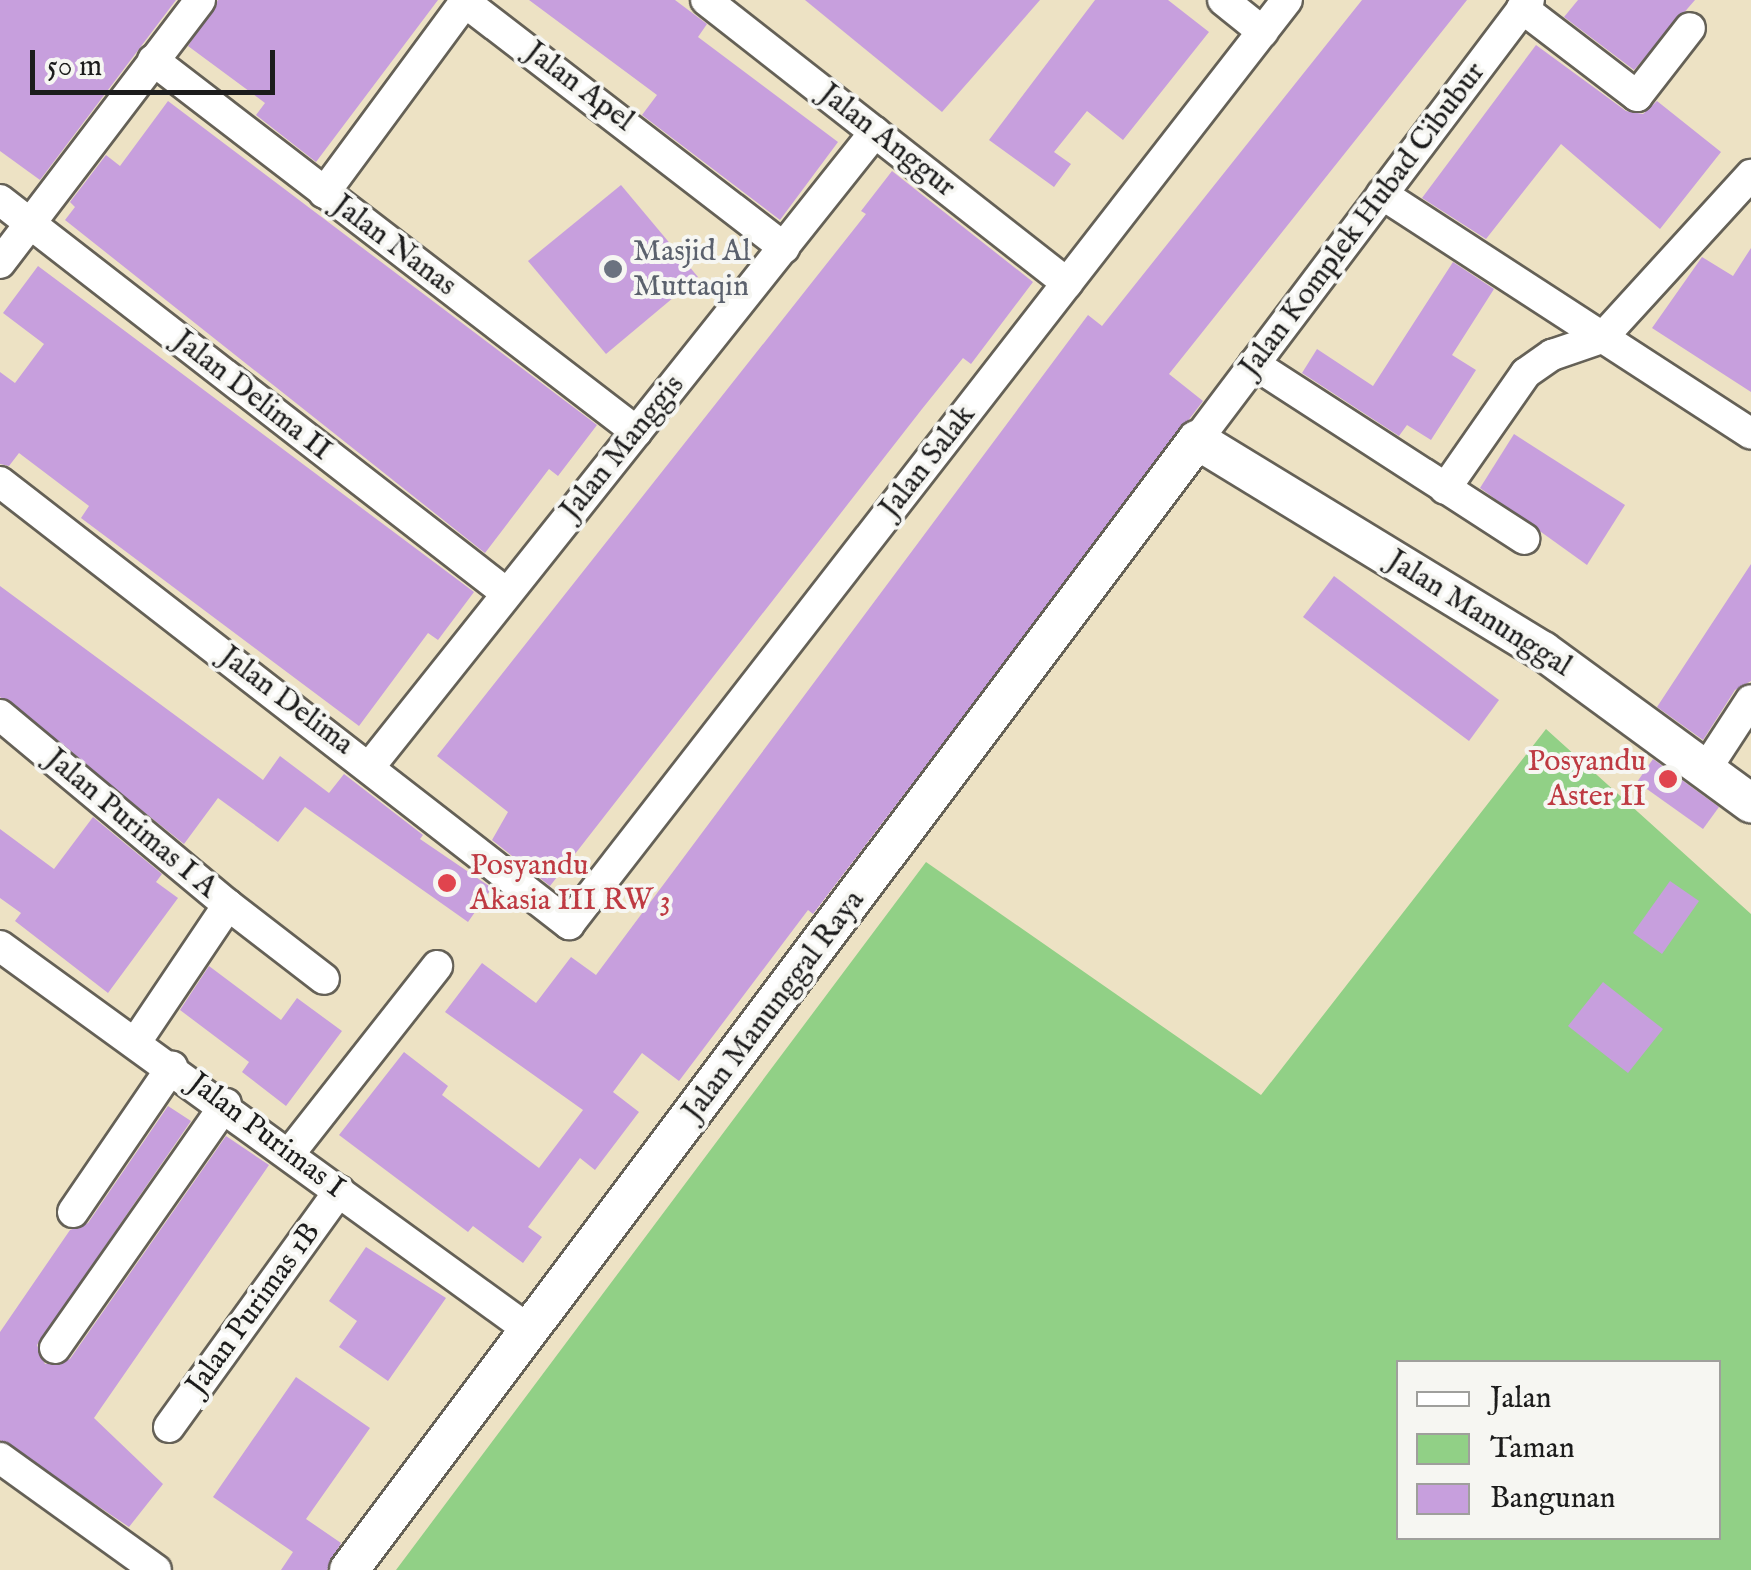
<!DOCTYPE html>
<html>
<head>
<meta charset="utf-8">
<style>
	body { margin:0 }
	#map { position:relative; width:1751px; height:1570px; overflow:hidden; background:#ede2c4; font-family:"IM FELL English",serif }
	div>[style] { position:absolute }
	.green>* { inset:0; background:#91d086 }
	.building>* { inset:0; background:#c79fdd }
	.roads { filter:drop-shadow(2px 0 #656157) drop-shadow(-2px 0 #656157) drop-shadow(0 2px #656157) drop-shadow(0 -2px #656157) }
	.minor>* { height:30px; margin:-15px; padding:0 15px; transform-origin:15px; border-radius:15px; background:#fff }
	.tertiary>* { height:38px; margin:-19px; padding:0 19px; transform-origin:19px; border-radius:19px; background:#fff }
	.dots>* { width:28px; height:28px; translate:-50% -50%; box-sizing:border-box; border:5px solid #f6f6f2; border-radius:50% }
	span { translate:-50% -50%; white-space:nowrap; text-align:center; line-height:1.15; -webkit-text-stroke:8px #f6f6f2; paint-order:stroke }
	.street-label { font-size:30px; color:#1c1c1c }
	.worship-label { font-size:30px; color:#5b616d }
	.left { translate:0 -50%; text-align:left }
	.health-label { font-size:30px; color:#be3a42 }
	.right { translate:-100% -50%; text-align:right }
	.legend { position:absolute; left:1396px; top:1360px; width:325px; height:180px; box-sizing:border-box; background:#f6f6f2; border:2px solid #9f9f9c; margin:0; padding:12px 18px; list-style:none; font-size:30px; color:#1c1c1c }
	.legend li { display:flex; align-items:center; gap:20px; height:50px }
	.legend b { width:50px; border:2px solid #9f9f9c }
	.scale { position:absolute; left:30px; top:50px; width:245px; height:45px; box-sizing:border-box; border:5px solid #1c1c1c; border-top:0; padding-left:12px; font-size:30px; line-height:35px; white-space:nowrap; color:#1c1c1c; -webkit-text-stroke:8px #f6f6f2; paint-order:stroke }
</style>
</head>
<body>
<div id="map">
	<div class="green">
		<div style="clip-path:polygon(evenodd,1546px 729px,1751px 914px,1751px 1570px,396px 1570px,926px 862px,1261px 1095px,1546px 729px,1398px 1362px,1718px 1362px,1718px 1538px,1398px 1538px,1398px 1362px)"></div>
	</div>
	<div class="building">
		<div style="clip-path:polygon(0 0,176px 0,40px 180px,0 151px)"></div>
		<div style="clip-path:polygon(218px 0,438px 0,316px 162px,256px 115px,265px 103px,188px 46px)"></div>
		<div style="clip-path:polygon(529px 0,675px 0,707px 24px,698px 37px,838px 142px,780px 220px,642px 115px,657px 95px)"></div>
		<div style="clip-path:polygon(805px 0,1040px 0,942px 112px)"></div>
		<div style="clip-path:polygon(1095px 0,1168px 0,1209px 32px,1123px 140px,1087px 111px,1054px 152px,1071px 164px,1054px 187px,989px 140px)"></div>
		<div style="clip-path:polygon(1362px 0,1467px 0,1169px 374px,1203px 401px,813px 914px,808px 910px,679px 1081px,642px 1053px,613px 1092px,639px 1112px,595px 1170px,580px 1158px,528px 1227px,542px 1237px,523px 1263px,473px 1226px,468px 1232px,339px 1135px,404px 1052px,448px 1086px,442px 1095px,539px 1168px,583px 1110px,445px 1012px,482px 963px,536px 1003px,571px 957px,596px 975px,1088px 315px,1102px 326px)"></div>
		<div style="clip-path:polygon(1578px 0,1695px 0,1634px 70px,1564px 17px)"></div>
		<div style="clip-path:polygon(1536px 45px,1626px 111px,1643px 114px,1657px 101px,1721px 152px,1660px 229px,1561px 144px,1486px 239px,1422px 198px)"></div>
		<div style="clip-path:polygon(168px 101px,597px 425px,558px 476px,549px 469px,485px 553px,65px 220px,75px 207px,70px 202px,106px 155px,120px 166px)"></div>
		<div style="clip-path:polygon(892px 171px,1033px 282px,971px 364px,963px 358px,922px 409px,550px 886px,492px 840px,508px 812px,437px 756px,866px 214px,861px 211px)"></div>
		<div style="clip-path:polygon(621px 185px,698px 277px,606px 354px,528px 261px)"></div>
		<div style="clip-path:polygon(1751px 248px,1751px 392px,1652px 328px,1702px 257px,1733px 276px)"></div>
		<div style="clip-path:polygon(1453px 262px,1494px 289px,1452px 355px,1476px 370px,1431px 440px,1407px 425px,1399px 436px,1302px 373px,1317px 349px,1373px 386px)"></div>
		<div style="clip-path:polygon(38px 266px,474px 592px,438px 640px,428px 633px,359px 726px,81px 518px,89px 506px,19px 453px,9px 466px,0 464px,0 372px,15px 383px,44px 344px,3px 313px)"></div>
		<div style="clip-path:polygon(1514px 434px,1625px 505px,1587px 565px,1480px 488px)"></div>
		<div style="clip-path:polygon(1751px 564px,1751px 681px,1735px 690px,1703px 740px,1657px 707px)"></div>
		<div style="clip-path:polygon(1334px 576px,1499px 700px,1469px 741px,1303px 617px)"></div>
		<div style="clip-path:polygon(0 586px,263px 780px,280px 756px,329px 793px,344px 774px,423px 835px,420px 839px,492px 888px,468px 922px,305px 807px,278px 842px,218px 798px,184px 844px,0 697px)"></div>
		<div style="clip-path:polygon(1653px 759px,1719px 807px,1703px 829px,1637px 782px)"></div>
		<div style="clip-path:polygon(93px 817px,162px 874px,156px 882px,178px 898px,108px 993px,15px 921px,21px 913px,0 898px,0 829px,54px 869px)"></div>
		<div style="clip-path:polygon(1670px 881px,1699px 901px,1662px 954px,1633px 933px)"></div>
		<div style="clip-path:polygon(209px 966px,281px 1020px,297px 998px,342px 1031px,286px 1106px,242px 1072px,249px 1062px,180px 1010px)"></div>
		<div style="clip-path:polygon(1603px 982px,1663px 1029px,1628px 1073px,1568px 1026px)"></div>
		<div style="clip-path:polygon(168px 1106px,191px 1121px,37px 1345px,45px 1364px,70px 1359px,226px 1136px,269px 1165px,94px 1418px,163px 1484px,129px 1527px,0 1440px,0 1332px,70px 1230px,88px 1223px)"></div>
		<div style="clip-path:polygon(366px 1247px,446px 1298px,388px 1381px,339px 1347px,357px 1321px,329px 1301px)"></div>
		<div style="clip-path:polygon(296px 1377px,370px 1428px,306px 1519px,341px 1543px,327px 1570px,281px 1570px,293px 1552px,213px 1497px)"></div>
	</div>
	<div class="roads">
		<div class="minor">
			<div style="left:706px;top:0;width:459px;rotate:38.1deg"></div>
			<div style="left:1223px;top:0;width:51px;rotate:38.7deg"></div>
			<div style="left:1522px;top:8px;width:145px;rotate:37.4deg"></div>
			<div style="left:1637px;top:96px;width:86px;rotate:-52.1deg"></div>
			<div style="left:153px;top:60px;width:610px;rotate:37.55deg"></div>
			<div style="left:324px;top:193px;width:237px;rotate:-53.6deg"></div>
			<div style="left:465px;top:2px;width:403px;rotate:37.6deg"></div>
			<div style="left:1382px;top:194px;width:440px;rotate:33deg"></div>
			<div style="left:0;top:200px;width:639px;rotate:37.82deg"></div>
			<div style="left:0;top:263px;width:330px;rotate:-52.7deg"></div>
			<div style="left:1254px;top:364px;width:322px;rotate:32.9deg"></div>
			<div style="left:1197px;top:440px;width:551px;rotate:-52.96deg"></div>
			<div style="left:0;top:482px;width:721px;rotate:37.84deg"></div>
			<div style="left:569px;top:924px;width:1170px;rotate:-52.15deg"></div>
			<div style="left:1445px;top:489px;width:141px;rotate:-55.1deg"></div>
			<div style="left:1526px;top:373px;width:32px;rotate:-35deg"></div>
			<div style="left:1552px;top:355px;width:53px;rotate:-18.8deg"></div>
			<div style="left:1602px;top:338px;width:221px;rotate:-47.6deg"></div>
			<div style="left:0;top:715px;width:297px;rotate:39.8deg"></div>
			<div style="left:228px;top:905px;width:165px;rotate:123.9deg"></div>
			<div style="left:371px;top:765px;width:809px;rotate:-51.47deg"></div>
			<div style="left:1706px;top:769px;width:82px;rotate:-56.9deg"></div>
			<div style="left:228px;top:905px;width:121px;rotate:37.6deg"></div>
			<div style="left:0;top:946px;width:654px;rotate:35.98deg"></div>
			<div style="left:290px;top:1153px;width:238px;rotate:-51.8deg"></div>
			<div style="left:73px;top:1212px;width:176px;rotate:-55.7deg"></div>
			<div style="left:55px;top:1348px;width:298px;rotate:-55deg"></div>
			<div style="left:169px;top:1427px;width:291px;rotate:-54.2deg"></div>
			<div style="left:0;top:1458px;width:192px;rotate:35.7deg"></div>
		</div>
		<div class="tertiary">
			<div style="left:349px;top:1570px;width:1413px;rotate:-53.11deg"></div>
			<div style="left:1197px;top:440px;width:405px;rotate:31.4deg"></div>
			<div style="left:1543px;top:651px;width:258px;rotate:36.2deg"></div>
		</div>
	</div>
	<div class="dots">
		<div style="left:613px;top:269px;background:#6b7280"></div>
		<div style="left:1668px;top:779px;background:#e0444e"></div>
		<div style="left:447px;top:883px;background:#e0444e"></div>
	</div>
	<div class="street-label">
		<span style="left:579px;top:87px;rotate:37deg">Jalan Apel</span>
		<span style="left:887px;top:141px;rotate:38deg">Jalan Anggur</span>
		<span style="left:1363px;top:220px;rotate:-53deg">Jalan Komplek Hubad Cibubur</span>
		<span style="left:394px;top:246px;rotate:37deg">Jalan Nanas</span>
		<span style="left:252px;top:396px;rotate:38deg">Jalan Delima II</span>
		<span style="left:623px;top:448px;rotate:-51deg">Jalan Manggis</span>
		<span style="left:928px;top:462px;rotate:-52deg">Jalan Salak</span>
		<span style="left:1479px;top:614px;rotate:32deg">Jalan Manunggal</span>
		<span style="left:286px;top:701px;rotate:37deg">Jalan Delima</span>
		<span style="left:131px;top:824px;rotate:40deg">Jalan Purimas I A</span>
		<span style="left:774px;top:1006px;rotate:-53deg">Jalan Manunggal Raya</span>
		<span style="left:266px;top:1136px;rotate:37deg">Jalan Purimas I</span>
		<span style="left:254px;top:1309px;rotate:-54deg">Jalan Purimas 1B</span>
	</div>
	<div class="worship-label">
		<span class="left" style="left:633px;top:269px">Masjid Al<br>Muttaqin</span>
	</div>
	<div class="health-label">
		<span class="right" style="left:1646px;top:779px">Posyandu<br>Aster II</span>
		<span class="left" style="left:470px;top:883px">Posyandu<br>Akasia III RW 3</span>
	</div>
	<ul class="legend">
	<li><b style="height:12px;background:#fff"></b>Jalan</li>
	<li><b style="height:28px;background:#91d086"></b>Taman</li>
	<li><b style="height:28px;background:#c79fdd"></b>Bangunan</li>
	</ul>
	<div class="scale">50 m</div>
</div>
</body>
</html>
